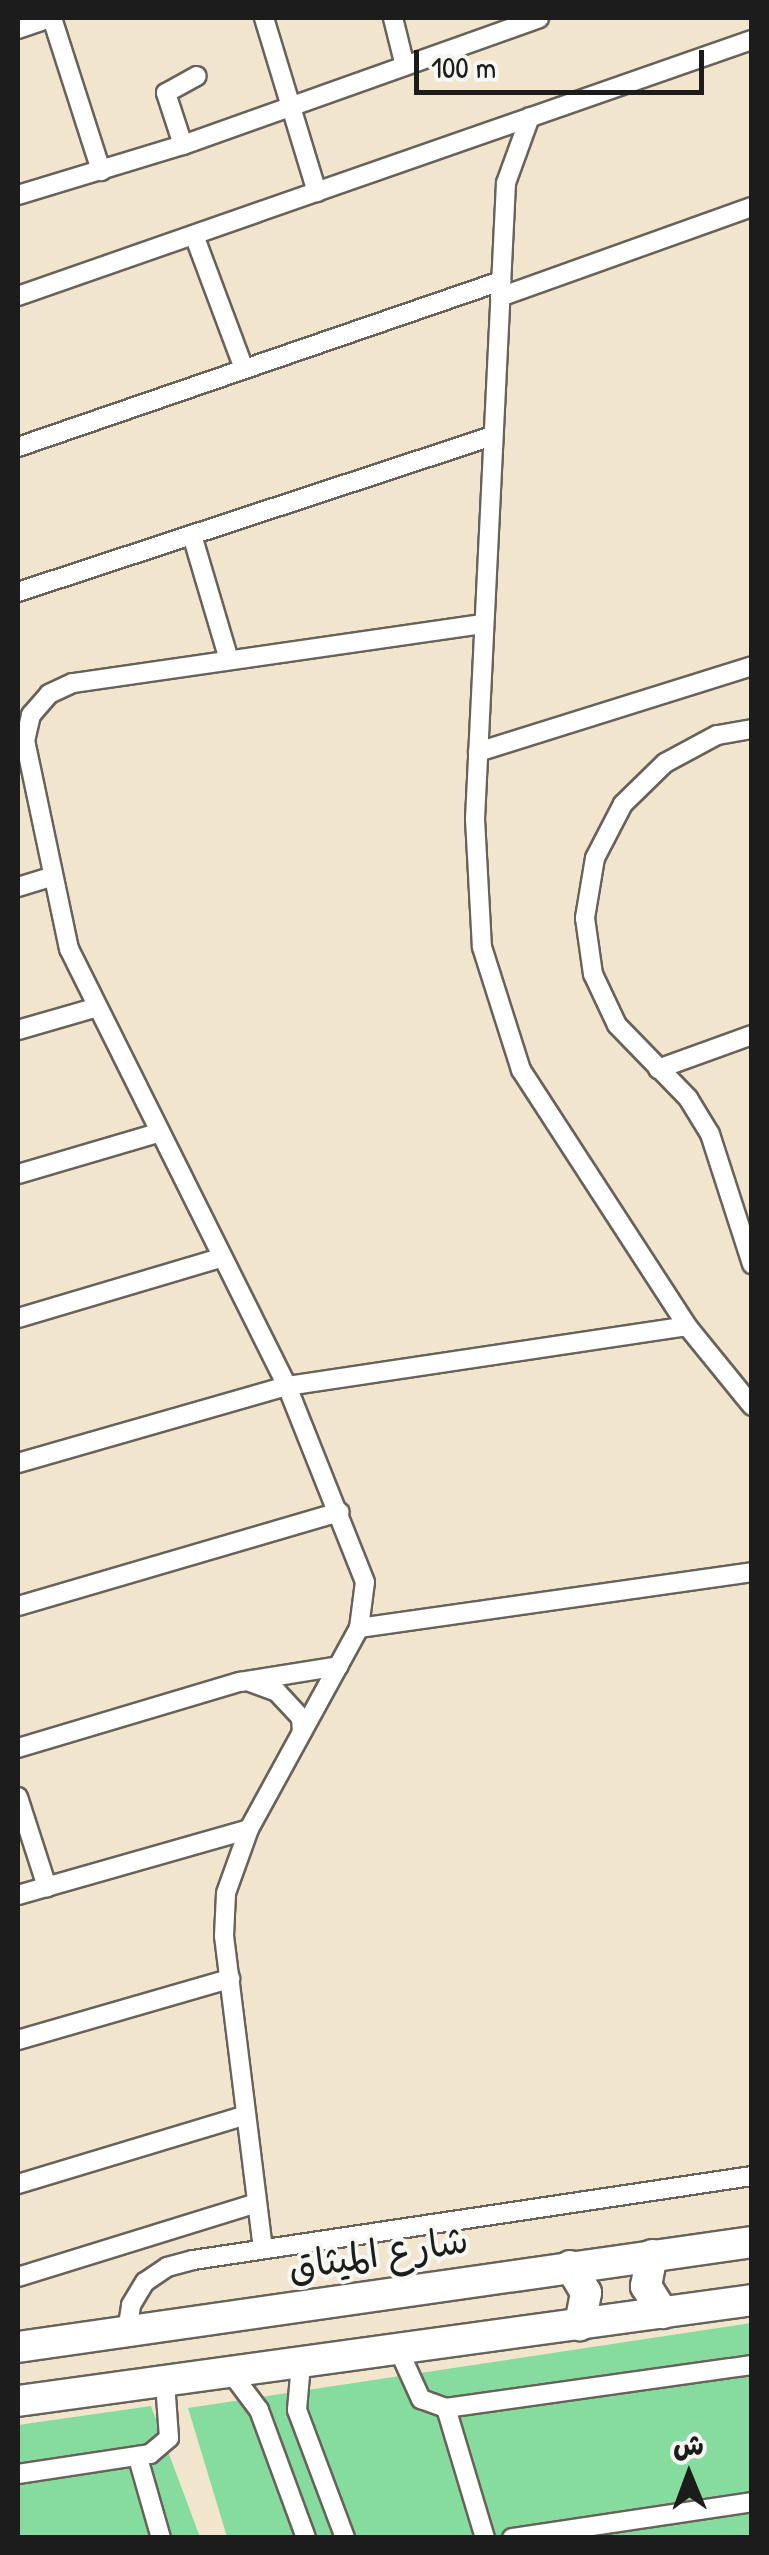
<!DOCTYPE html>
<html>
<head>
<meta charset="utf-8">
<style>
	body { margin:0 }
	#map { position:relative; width:769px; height:2555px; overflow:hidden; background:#f2e5ce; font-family:"Patrick Hand","Playpen Sans Arabic",sans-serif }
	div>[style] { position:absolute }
	.green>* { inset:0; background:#86dc9f }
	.roads { filter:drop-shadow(2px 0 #67625a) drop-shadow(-2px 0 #67625a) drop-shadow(0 2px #67625a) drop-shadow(0 -2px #67625a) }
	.street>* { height:18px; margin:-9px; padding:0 9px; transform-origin:9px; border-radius:9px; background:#fff }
	.primary>* { height:30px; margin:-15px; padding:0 15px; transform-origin:15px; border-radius:15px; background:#fff }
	span { translate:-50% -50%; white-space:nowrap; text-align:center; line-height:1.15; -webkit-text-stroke:8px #f6f6f2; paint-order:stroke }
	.street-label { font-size:38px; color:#1c1c1c }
	.frame { position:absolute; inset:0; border:20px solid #1c1c1c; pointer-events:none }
	.north { position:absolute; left:639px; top:2425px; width:100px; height:100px; -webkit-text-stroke:8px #f6f6f2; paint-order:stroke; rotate:359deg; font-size:28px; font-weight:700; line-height:40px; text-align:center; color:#1c1c1c }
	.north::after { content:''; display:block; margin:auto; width:35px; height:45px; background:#1c1c1c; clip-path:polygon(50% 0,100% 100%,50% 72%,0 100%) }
	.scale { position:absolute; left:414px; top:50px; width:290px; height:45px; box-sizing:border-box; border:5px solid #1c1c1c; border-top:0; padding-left:12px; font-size:30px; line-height:35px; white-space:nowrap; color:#1c1c1c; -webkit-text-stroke:8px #f6f6f2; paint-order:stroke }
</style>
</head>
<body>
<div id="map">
	<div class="green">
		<div style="clip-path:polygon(751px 2323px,751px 2537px,227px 2537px,188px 2408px)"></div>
		<div style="clip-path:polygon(151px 2406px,200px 2537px,18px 2537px,18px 2425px)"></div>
	</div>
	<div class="roads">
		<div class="street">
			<div style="left:52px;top:18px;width:161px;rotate:72.2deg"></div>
			<div style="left:264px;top:18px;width:182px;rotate:73.1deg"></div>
			<div style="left:393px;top:18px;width:49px;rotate:76deg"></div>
			<div style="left:18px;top:29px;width:34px;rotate:-19deg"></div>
			<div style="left:530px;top:117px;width:70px;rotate:110deg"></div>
			<div style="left:506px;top:183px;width:637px;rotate:92.79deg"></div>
			<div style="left:475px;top:819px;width:128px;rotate:86.9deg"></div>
			<div style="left:482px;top:947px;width:129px;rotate:72.4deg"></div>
			<div style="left:521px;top:1070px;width:305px;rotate:57deg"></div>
			<div style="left:687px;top:1326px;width:103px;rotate:50.9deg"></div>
			<div style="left:183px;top:145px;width:55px;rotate:-108.1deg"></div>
			<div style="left:166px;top:93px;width:35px;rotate:-29deg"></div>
			<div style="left:18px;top:195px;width:172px;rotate:-16.9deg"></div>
			<div style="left:183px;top:145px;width:378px;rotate:-19.6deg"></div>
			<div style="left:194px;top:235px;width:143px;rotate:69.5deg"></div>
			<div style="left:18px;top:296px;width:777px;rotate:-19.23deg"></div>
			<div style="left:500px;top:297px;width:268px;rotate:-19.7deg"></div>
			<div style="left:18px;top:447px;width:511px;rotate:-18.97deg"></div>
			<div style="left:192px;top:535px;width:130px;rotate:73.5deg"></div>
			<div style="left:18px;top:592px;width:500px;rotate:-18.2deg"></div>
			<div style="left:752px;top:729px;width:36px;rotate:170deg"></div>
			<div style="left:717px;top:735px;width:59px;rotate:151.7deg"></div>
			<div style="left:665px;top:763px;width:59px;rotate:135.7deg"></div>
			<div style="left:623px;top:804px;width:61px;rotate:117.4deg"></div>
			<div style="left:595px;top:858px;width:61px;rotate:99.5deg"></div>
			<div style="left:585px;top:918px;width:57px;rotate:81.9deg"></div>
			<div style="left:593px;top:974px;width:56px;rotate:64.8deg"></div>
			<div style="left:617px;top:1025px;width:102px;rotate:45.8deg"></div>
			<div style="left:688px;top:1098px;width:42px;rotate:58.6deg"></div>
			<div style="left:710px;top:1134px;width:137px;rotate:72.1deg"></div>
			<div style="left:478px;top:752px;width:287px;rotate:-17.4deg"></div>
			<div style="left:18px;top:887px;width:34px;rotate:-17deg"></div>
			<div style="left:18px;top:1030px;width:79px;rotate:-16.1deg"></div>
			<div style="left:658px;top:1069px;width:100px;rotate:-19.9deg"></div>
			<div style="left:18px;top:1174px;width:145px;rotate:-16.4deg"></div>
			<div style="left:18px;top:1318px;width:212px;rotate:-16.5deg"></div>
			<div style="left:18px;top:1463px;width:280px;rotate:-16deg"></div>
			<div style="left:287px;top:1386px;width:404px;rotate:-8.5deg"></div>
			<div style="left:18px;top:1606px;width:335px;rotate:-16.3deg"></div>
			<div style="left:359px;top:1628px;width:397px;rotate:-8.1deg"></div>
			<div style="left:250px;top:1682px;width:29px;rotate:20deg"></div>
			<div style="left:277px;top:1692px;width:35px;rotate:47deg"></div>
			<div style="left:301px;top:1718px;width:14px;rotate:86deg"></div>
			<div style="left:18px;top:1748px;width:232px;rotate:-16.6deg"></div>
			<div style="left:240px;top:1682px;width:100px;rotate:-9.2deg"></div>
			<div style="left:18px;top:1797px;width:95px;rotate:72.1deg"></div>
			<div style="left:18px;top:1895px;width:240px;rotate:-15.9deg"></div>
			<div style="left:18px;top:2040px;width:221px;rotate:-16.1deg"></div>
			<div style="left:18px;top:2184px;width:238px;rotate:-16.8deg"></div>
			<div style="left:263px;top:2249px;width:315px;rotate:-97.1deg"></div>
			<div style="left:224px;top:1936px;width:43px;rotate:-87.3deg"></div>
			<div style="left:226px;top:1893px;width:68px;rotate:-70.2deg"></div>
			<div style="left:249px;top:1829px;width:229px;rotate:-61.3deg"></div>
			<div style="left:359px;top:1628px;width:46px;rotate:-82.6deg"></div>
			<div style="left:365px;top:1582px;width:211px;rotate:-111.7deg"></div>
			<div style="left:287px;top:1386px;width:488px;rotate:-116.5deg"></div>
			<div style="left:69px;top:949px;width:213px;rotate:-101.9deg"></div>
			<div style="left:25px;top:741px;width:27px;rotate:-77deg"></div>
			<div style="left:31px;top:715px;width:28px;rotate:-49deg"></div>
			<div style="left:49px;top:694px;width:26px;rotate:-25deg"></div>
			<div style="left:73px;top:683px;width:415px;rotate:-8.2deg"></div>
			<div style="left:18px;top:2277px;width:250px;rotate:-17.2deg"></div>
			<div style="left:127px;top:2331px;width:26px;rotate:-81deg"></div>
			<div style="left:131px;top:2305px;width:27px;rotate:-59deg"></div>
			<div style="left:145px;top:2282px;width:27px;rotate:-34deg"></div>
			<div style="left:167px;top:2267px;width:27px;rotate:-15deg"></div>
			<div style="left:193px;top:2260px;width:565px;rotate:-8.55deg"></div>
			<div style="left:400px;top:2353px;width:51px;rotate:65.5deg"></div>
			<div style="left:421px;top:2399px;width:27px;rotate:20deg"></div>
			<div style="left:446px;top:2408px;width:309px;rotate:-8deg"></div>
			<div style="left:301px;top:2364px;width:46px;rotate:95deg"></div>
			<div style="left:297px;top:2410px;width:137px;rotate:69.4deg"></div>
			<div style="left:232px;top:2374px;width:45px;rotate:53.1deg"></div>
			<div style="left:259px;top:2410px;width:136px;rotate:69.8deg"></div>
			<div style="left:446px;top:2408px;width:136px;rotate:73.3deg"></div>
			<div style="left:138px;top:2458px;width:83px;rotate:74deg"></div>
			<div style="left:18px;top:2474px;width:134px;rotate:-8.6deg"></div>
			<div style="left:150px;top:2454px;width:25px;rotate:-40deg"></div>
			<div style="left:169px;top:2438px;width:56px;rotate:-94.1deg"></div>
			<div style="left:512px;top:2538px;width:243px;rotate:-8.5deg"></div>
		</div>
		<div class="primary">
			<div style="left:652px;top:2255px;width:32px;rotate:101deg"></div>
			<div style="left:646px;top:2286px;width:32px;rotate:58deg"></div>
			<div style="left:570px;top:2266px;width:31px;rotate:59deg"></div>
			<div style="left:586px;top:2293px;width:33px;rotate:101deg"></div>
			<div style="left:18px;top:2347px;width:741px;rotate:-8.14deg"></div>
			<div style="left:18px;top:2401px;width:741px;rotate:-7.83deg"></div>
		</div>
	</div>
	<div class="street-label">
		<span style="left:378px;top:2253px;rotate:-9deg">شارع الميثاق</span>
	</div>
	<div class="frame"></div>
	<div class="north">ش</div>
	<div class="scale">100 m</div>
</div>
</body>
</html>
